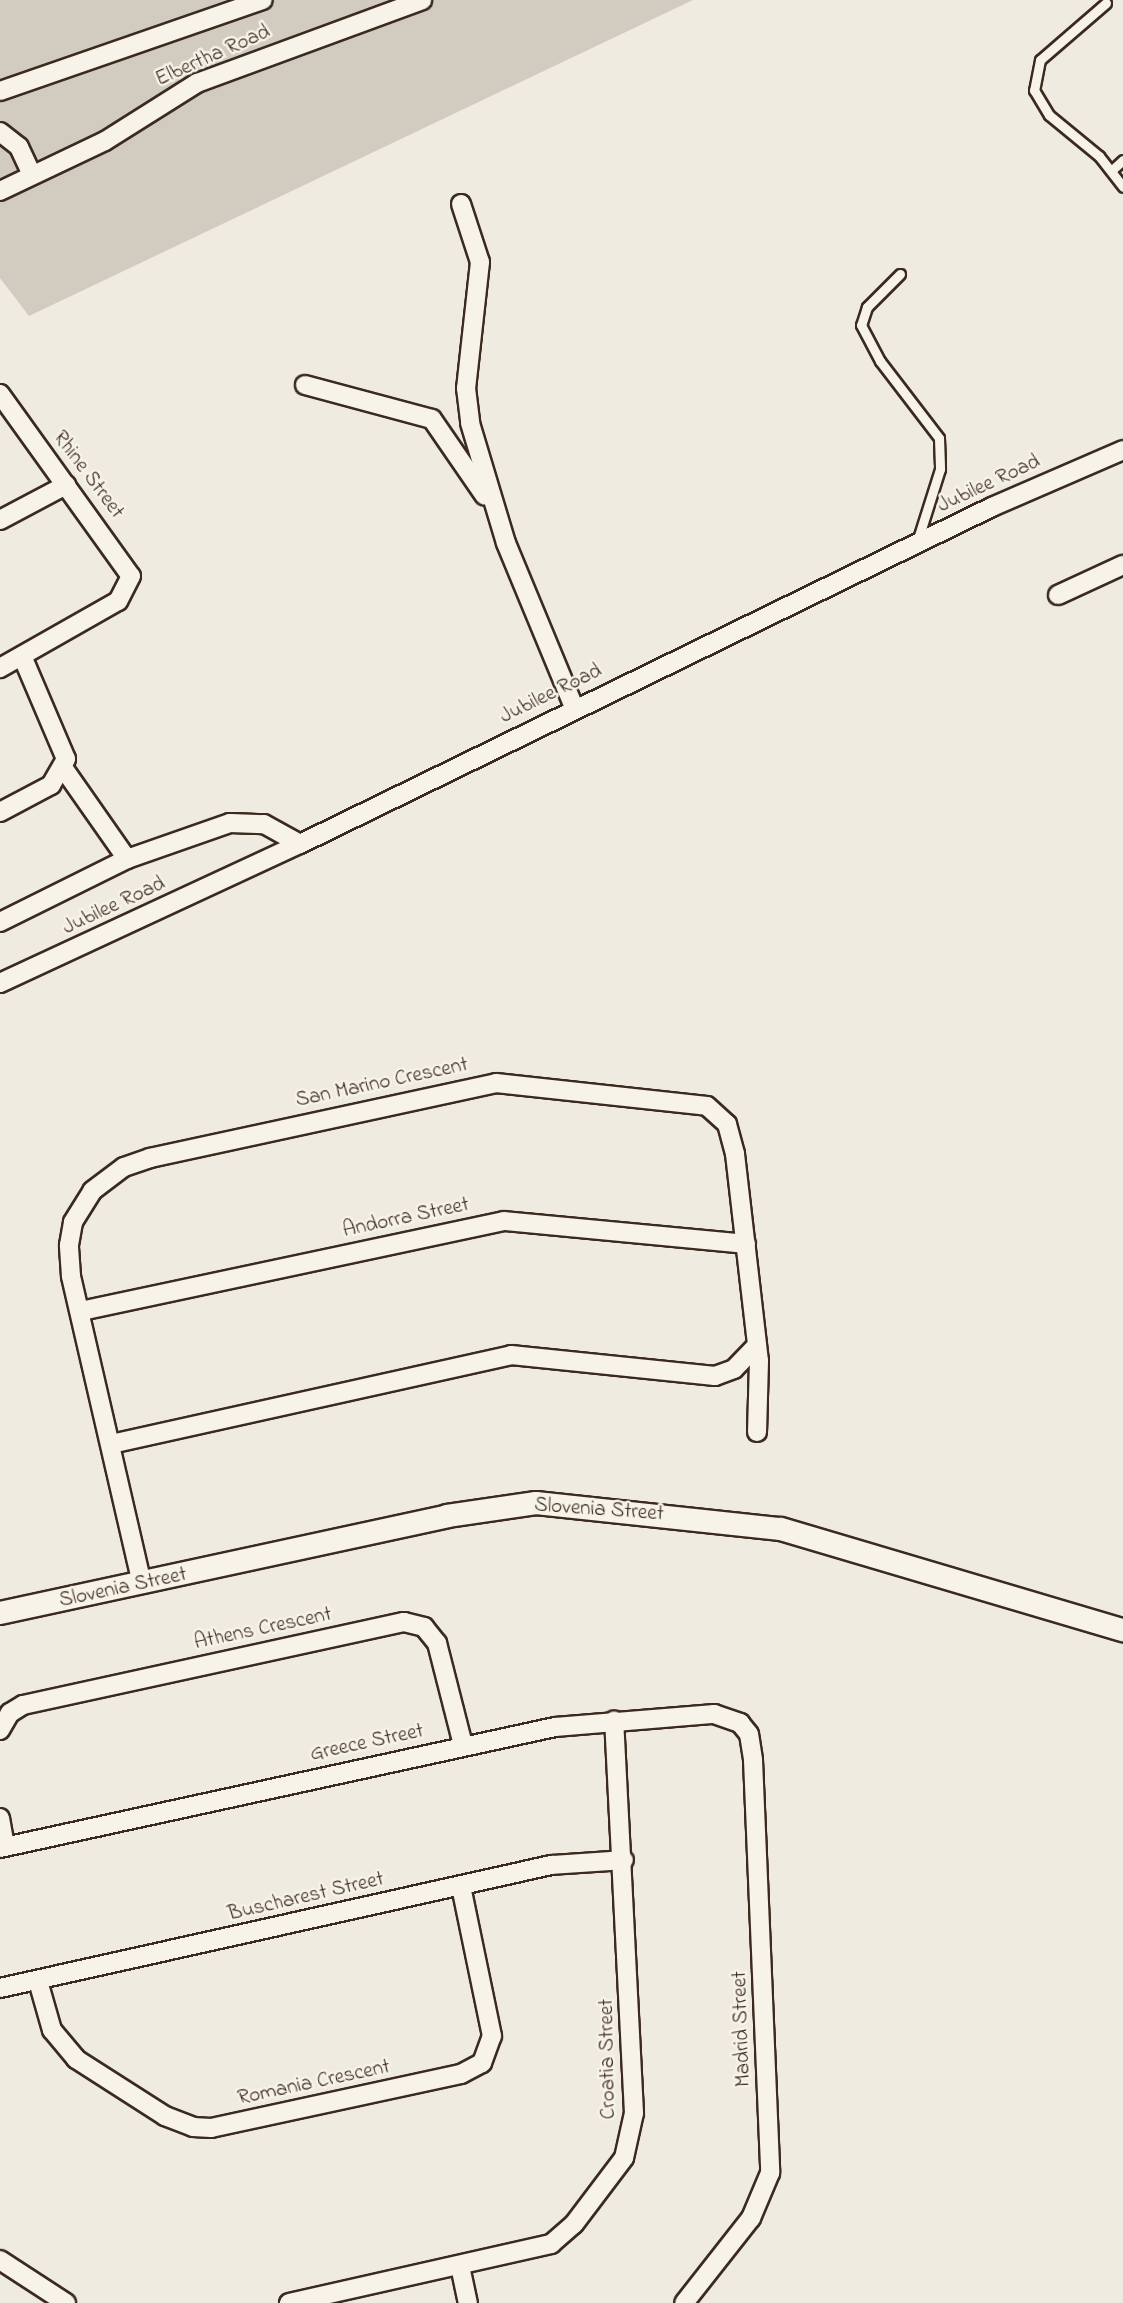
<!DOCTYPE html>
<html>
<head>
<meta charset="utf-8">
<style>
	body { margin:0 }
	#map { position:relative; width:1123px; height:2303px; overflow:hidden; background:#efebe0; font-family:"Indie Flower",sans-serif }
	div>[style] { position:absolute }
	.green>* { inset:0; background:#d1cbc0 }
	.roads { filter:drop-shadow(2px 0 #3b2a1e) drop-shadow(-2px 0 #3b2a1e) drop-shadow(0 2px #3b2a1e) drop-shadow(0 -2px #3b2a1e) }
	.service>* { height:9px; margin:-4.5px; padding:0 4.5px; transform-origin:4.5px; border-radius:4.5px; background:#f7f3e8 }
	.minor>* { height:18px; margin:-9px; padding:0 9px; transform-origin:9px; border-radius:9px; background:#f7f3e8 }
	.tertiary>* { height:22px; margin:-11px; padding:0 11px; transform-origin:11px; border-radius:11px; background:#f7f3e8 }
	span { translate:-50% -50%; white-space:nowrap; text-align:center; line-height:1.15; -webkit-text-stroke:5px #f7f3e8; paint-order:stroke }
	.street-label { font-size:21px; color:#3b2a1e }
</style>
</head>
<body>
<div id="map">
	<div class="green">
		<div style="clip-path:polygon(0 0,693px 0,29px 316px,0 278px)"></div>
	</div>
	<div class="roads">
		<div class="service">
			<div style="left:1106px;top:3px;width:87px;rotate:139.2deg"></div>
			<div style="left:1040px;top:60px;width:31px;rotate:101deg"></div>
			<div style="left:1034px;top:90px;width:29px;rotate:59deg"></div>
			<div style="left:1049px;top:115px;width:65px;rotate:39.4deg"></div>
			<div style="left:1099px;top:156px;width:39px;rotate:52deg"></div>
			<div style="left:1112px;top:170px;width:15px;rotate:-42deg"></div>
			<div style="left:900px;top:274px;width:47px;rotate:135deg"></div>
			<div style="left:867px;top:307px;width:19px;rotate:108deg"></div>
			<div style="left:861px;top:325px;width:41px;rotate:62.2deg"></div>
			<div style="left:880px;top:361px;width:97px;rotate:52.5deg"></div>
			<div style="left:939px;top:438px;width:31px;rotate:88deg"></div>
			<div style="left:940px;top:469px;width:77px;rotate:107.5deg"></div>
		</div>
		<div class="minor">
			<div style="left:0;top:91px;width:278px;rotate:-19.1deg"></div>
			<div style="left:0;top:132px;width:24px;rotate:38deg"></div>
			<div style="left:19px;top:147px;width:29px;rotate:65deg"></div>
			<div style="left:0;top:191px;width:116px;rotate:-25.5deg"></div>
			<div style="left:105px;top:141px;width:109px;rotate:-32.2deg"></div>
			<div style="left:197px;top:83px;width:240px;rotate:-20.2deg"></div>
			<div style="left:461px;top:204px;width:61px;rotate:71.9deg"></div>
			<div style="left:480px;top:262px;width:127px;rotate:96.3deg"></div>
			<div style="left:466px;top:388px;width:35px;rotate:83deg"></div>
			<div style="left:470px;top:423px;width:125px;rotate:73.3deg"></div>
			<div style="left:506px;top:543px;width:178px;rotate:67.5deg"></div>
			<div style="left:305px;top:385px;width:131px;rotate:15deg"></div>
			<div style="left:432px;top:419px;width:93px;rotate:55.5deg"></div>
			<div style="left:0;top:394px;width:224px;rotate:54.3deg"></div>
			<div style="left:131px;top:576px;width:28px;rotate:117deg"></div>
			<div style="left:118px;top:601px;width:136px;rotate:150.4deg"></div>
			<div style="left:0;top:520px;width:75px;rotate:-27.9deg"></div>
			<div style="left:1058px;top:595px;width:72px;rotate:-24.8deg"></div>
			<div style="left:64px;top:769px;width:110px;rotate:55deg"></div>
			<div style="left:0;top:812px;width:58px;rotate:-27.9deg"></div>
			<div style="left:51px;top:785px;width:30px;rotate:-60deg"></div>
			<div style="left:66px;top:759px;width:112px;rotate:-113.1deg"></div>
			<div style="left:0;top:922px;width:142px;rotate:-26.4deg"></div>
			<div style="left:127px;top:859px;width:109px;rotate:-19.3deg"></div>
			<div style="left:230px;top:823px;width:34px;rotate:2deg"></div>
			<div style="left:264px;top:824px;width:41px;rotate:29.1deg"></div>
			<div style="left:0;top:983px;width:331px;rotate:-24.9deg"></div>
			<div style="left:300px;top:844px;width:770px;rotate:-25.97deg"></div>
			<div style="left:992px;top:507px;width:143px;rotate:-23.5deg"></div>
			<div style="left:81px;top:1311px;width:432px;rotate:-12deg"></div>
			<div style="left:504px;top:1221px;width:243px;rotate:5.4deg"></div>
			<div style="left:111px;top:1444px;width:410px;rotate:-12.5deg"></div>
			<div style="left:511px;top:1355px;width:205px;rotate:5.9deg"></div>
			<div style="left:715px;top:1376px;width:20px;rotate:-20deg"></div>
			<div style="left:734px;top:1369px;width:33px;rotate:-46deg"></div>
			<div style="left:142px;top:1584px;width:316px;rotate:-103deg"></div>
			<div style="left:71px;top:1276px;width:31px;rotate:-94deg"></div>
			<div style="left:69px;top:1245px;width:23px;rotate:-80deg"></div>
			<div style="left:73px;top:1222px;width:36px;rotate:-58deg"></div>
			<div style="left:92px;top:1191px;width:40px;rotate:-37deg"></div>
			<div style="left:124px;top:1167px;width:28px;rotate:-19deg"></div>
			<div style="left:150px;top:1158px;width:354px;rotate:-12.2deg"></div>
			<div style="left:496px;top:1083px;width:212px;rotate:6.2deg"></div>
			<div style="left:707px;top:1106px;width:27px;rotate:42deg"></div>
			<div style="left:727px;top:1124px;width:31px;rotate:75deg"></div>
			<div style="left:735px;top:1154px;width:208px;rotate:83.4deg"></div>
			<div style="left:759px;top:1361px;width:71px;rotate:91.6deg"></div>
			<div style="left:0;top:1730px;width:20px;rotate:-60deg"></div>
			<div style="left:10px;top:1713px;width:15px;rotate:-32deg"></div>
			<div style="left:23px;top:1705px;width:390px;rotate:-12.3deg"></div>
			<div style="left:404px;top:1622px;width:21px;rotate:14deg"></div>
			<div style="left:424px;top:1627px;width:21px;rotate:51deg"></div>
			<div style="left:437px;top:1643px;width:105px;rotate:75.7deg"></div>
			<div style="left:0;top:1818px;width:28px;rotate:80deg"></div>
			<div style="left:0;top:1848px;width:568px;rotate:-12.3deg"></div>
			<div style="left:555px;top:1727px;width:160px;rotate:-4.7deg"></div>
			<div style="left:714px;top:1714px;width:28px;rotate:19deg"></div>
			<div style="left:740px;top:1723px;width:14px;rotate:51deg"></div>
			<div style="left:749px;top:1734px;width:26px;rotate:81deg"></div>
			<div style="left:753px;top:1760px;width:413px;rotate:87.6deg"></div>
			<div style="left:770px;top:2173px;width:49px;rotate:112.9deg"></div>
			<div style="left:751px;top:2218px;width:108px;rotate:128.2deg"></div>
			<div style="left:38px;top:1981px;width:51px;rotate:74.1deg"></div>
			<div style="left:52px;top:2030px;width:38px;rotate:50deg"></div>
			<div style="left:76px;top:2059px;width:106px;rotate:32.6deg"></div>
			<div style="left:165px;top:2116px;width:30px;rotate:21deg"></div>
			<div style="left:193px;top:2127px;width:18px;rotate:3deg"></div>
			<div style="left:211px;top:2128px;width:256px;rotate:-12.2deg"></div>
			<div style="left:461px;top:2074px;width:24px;rotate:-28deg"></div>
			<div style="left:482px;top:2063px;width:29px;rotate:-70deg"></div>
			<div style="left:492px;top:2036px;width:153px;rotate:-101.7deg"></div>
			<div style="left:0;top:1988px;width:565px;rotate:-12.58deg"></div>
			<div style="left:551px;top:1865px;width:73px;rotate:-3.9deg"></div>
			<div style="left:0;top:2260px;width:79px;rotate:33.1deg"></div>
			<div style="left:460px;top:2266px;width:38px;rotate:78deg"></div>
			<div style="left:289px;top:2303px;width:269px;rotate:-12.7deg"></div>
			<div style="left:551px;top:2244px;width:30px;rotate:-41deg"></div>
			<div style="left:574px;top:2224px;width:83px;rotate:-52.9deg"></div>
			<div style="left:624px;top:2158px;width:46px;rotate:-77.5deg"></div>
			<div style="left:634px;top:2113px;width:393px;rotate:-92.9deg"></div>
		</div>
		<div class="tertiary">
			<div style="left:0;top:1613px;width:457px;rotate:-12.2deg"></div>
			<div style="left:447px;top:1516px;width:90px;rotate:-8.3deg"></div>
			<div style="left:536px;top:1503px;width:246px;rotate:6.1deg"></div>
			<div style="left:781px;top:1529px;width:357px;rotate:16.5deg"></div>
		</div>
	</div>
	<div class="street-label">
		<span style="left:213px;top:56px;rotate:-24deg">Elbertha Road</span>
		<span style="left:88px;top:475px;rotate:53deg">Rhine Street</span>
		<span style="left:989px;top:484px;rotate:-25deg">Jubilee Road</span>
		<span style="left:551px;top:694px;rotate:-26deg">Jubilee Road</span>
		<span style="left:114px;top:906px;rotate:-25deg">Jubilee Road</span>
		<span style="left:382px;top:1083px;rotate:-12deg">San Marino Crescent</span>
		<span style="left:406px;top:1218px;rotate:-12deg">Andorra Street</span>
		<span style="left:599px;top:1510px;rotate:4deg">Slovenia Street</span>
		<span style="left:123px;top:1588px;rotate:-12deg">Slovenia Street</span>
		<span style="left:263px;top:1629px;rotate:-12deg">Athens Crescent</span>
		<span style="left:367px;top:1743px;rotate:-12deg">Greece Street</span>
		<span style="left:306px;top:1897px;rotate:-13deg">Buscharest Street</span>
		<span style="left:742px;top:2029px;rotate:-92deg">Madrid Street</span>
		<span style="left:608px;top:2059px;rotate:-91deg">Croatia Street</span>
		<span style="left:314px;top:2083px;rotate:-12deg">Romania Crescent</span>
	</div>
</div>
</body>
</html>
